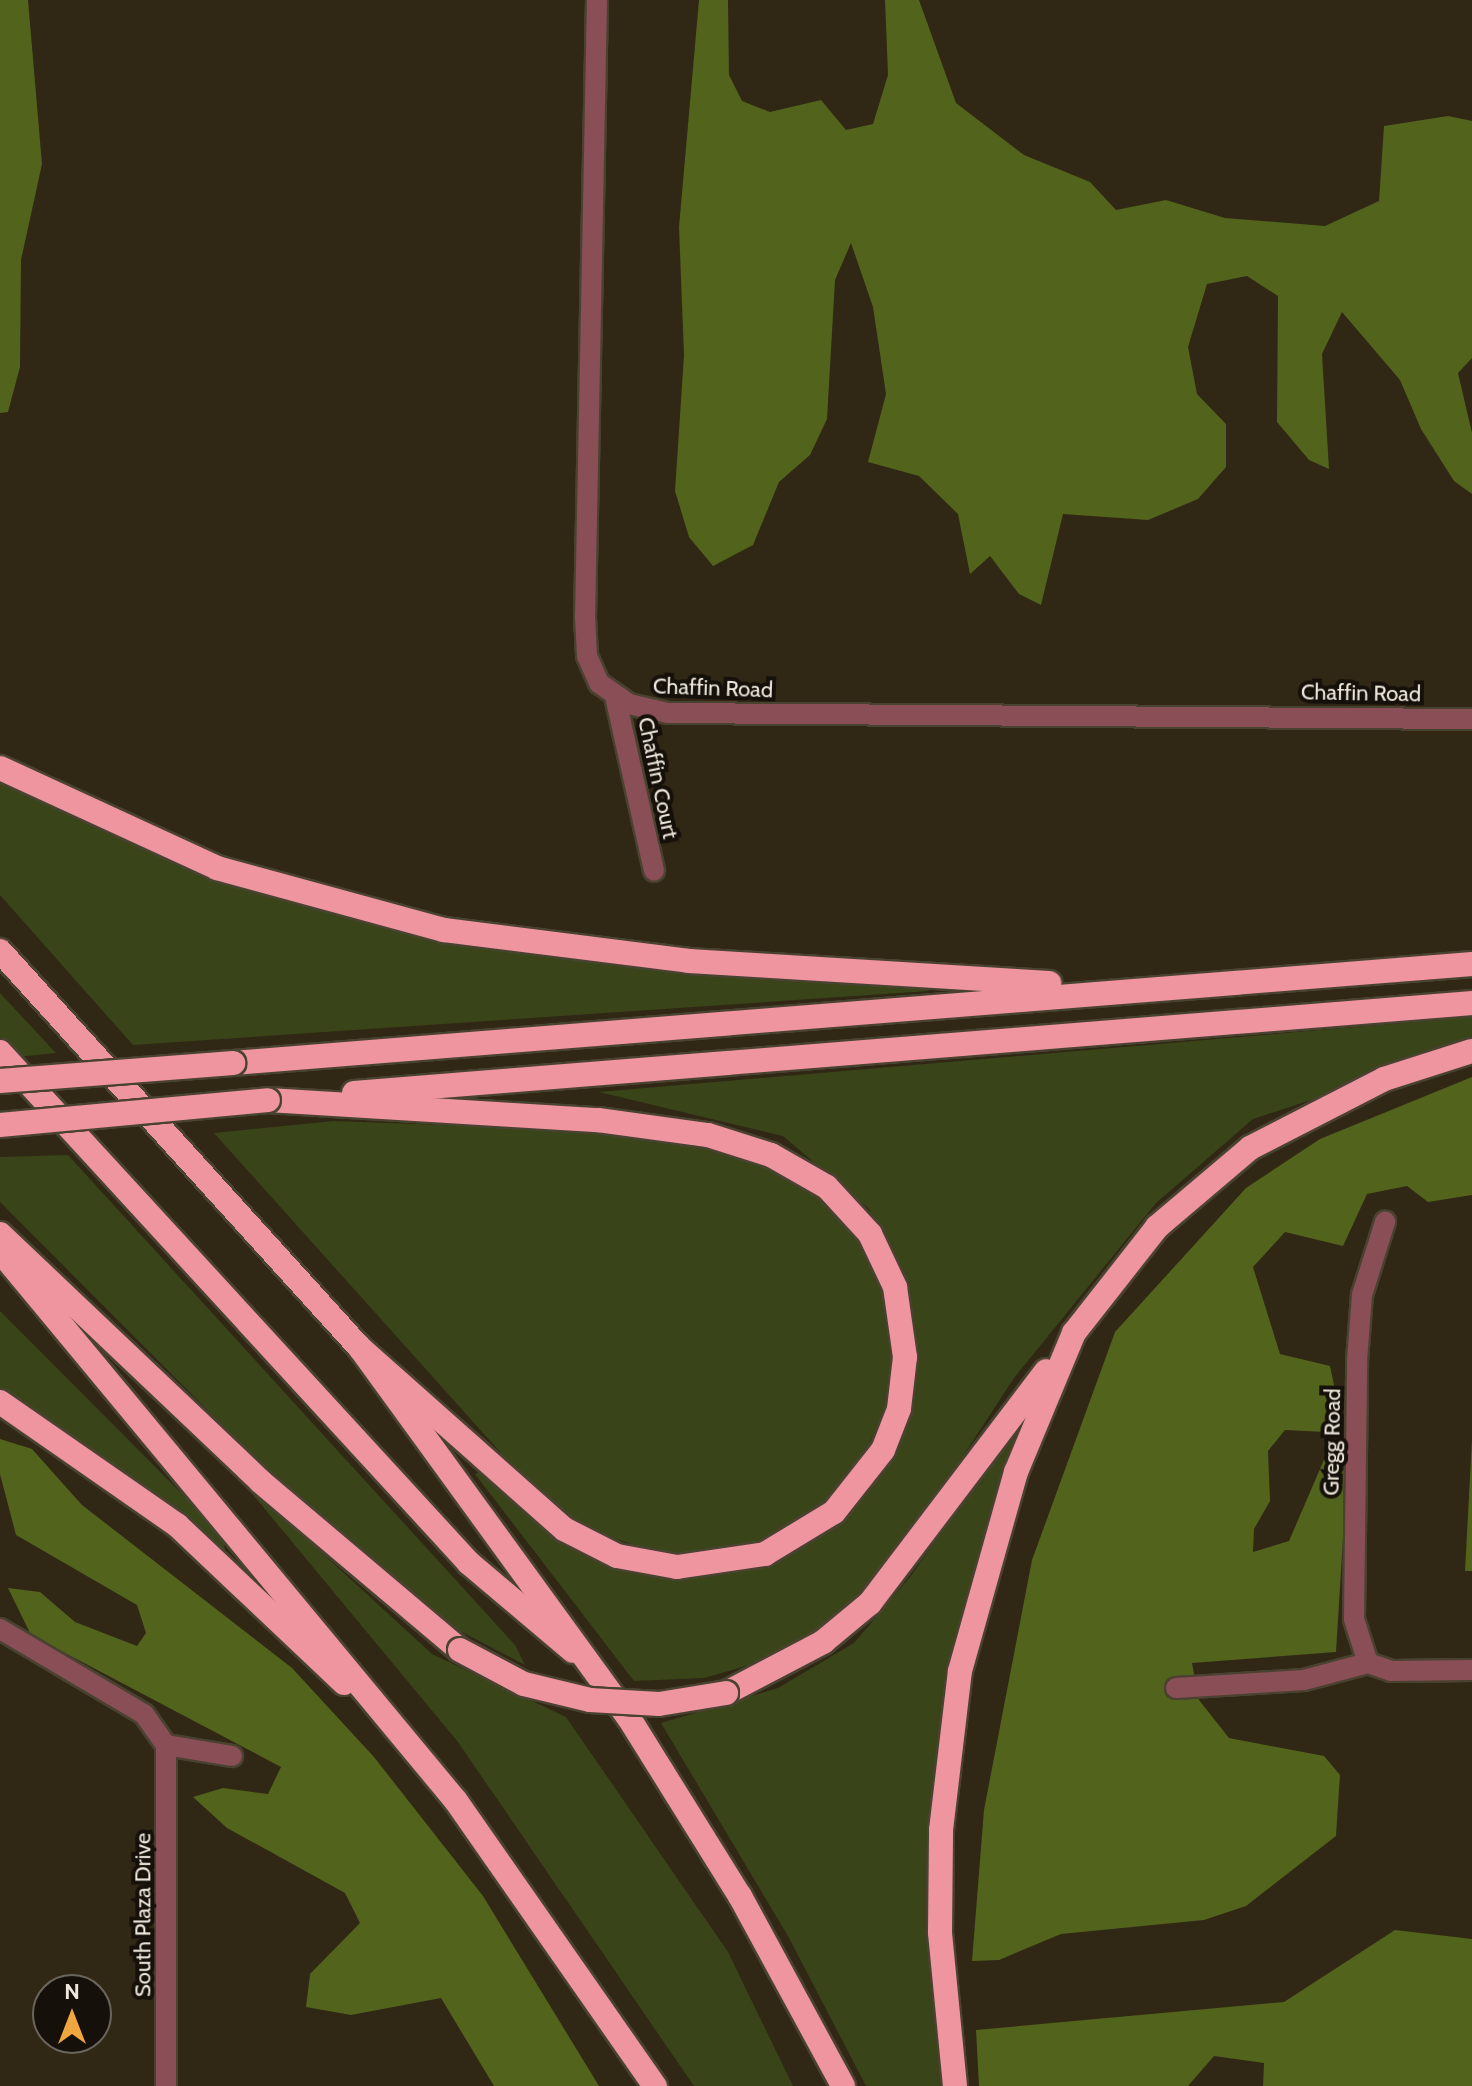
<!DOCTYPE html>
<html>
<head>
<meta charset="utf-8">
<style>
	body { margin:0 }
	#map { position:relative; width:1472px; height:2086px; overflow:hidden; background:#302715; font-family:Cabin,sans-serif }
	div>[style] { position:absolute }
	.green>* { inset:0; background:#394518 }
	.forest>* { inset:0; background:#52631c }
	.roads { filter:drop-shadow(2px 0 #4a4231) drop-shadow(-2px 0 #4a4231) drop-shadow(0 2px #4a4231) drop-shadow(0 -2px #4a4231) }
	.street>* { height:20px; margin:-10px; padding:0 10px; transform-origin:10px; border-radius:10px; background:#8a4e56 }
	.highway>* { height:24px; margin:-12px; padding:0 12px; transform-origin:12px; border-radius:12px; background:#ee95a0 }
	.bridges { filter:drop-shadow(2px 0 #4a4231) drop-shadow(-2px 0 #4a4231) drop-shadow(0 2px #4a4231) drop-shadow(0 -2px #4a4231) }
	.highway-bridge>* { height:24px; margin:-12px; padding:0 12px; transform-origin:12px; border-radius:12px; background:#ee95a0 }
	span { translate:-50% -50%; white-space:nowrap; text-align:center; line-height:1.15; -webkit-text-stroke:8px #151009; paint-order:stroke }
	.street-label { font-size:22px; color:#ede7dc }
	.north { position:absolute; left:32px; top:1974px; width:80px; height:80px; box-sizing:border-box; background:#151009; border:2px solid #6b665d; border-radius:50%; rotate:0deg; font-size:22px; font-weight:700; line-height:32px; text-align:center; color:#ede7dc }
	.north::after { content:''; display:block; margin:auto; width:28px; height:36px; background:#f0a63f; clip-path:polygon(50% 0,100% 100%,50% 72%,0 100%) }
</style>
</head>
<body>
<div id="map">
	<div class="green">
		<div style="clip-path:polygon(0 782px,218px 878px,393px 931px,668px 968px,918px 983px,929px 991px,133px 1045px,0 895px)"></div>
		<div style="clip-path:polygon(0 993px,56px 1053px,17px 1057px,0 1037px)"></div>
		<div style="clip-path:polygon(1472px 1017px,1472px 1047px,1253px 1119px,1156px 1203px,1014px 1378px,925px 1514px,841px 1616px,781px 1656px,704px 1678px,634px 1681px,475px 1474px,484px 1470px,563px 1538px,636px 1572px,690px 1576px,818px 1533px,875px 1481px,903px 1424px,898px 1271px,869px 1209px,783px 1136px,599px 1092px)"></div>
		<div style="clip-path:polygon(334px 1121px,552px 1129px,710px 1147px,779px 1168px,823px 1198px,863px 1239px,891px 1307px,891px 1395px,851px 1485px,777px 1539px,725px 1554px,656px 1553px,572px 1523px,528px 1483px,214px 1133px)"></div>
		<div style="clip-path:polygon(68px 1155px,515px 1645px,525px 1665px,443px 1622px,319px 1522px,0 1202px,0 1157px)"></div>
		<div style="clip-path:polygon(0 1311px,224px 1536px,225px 1557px,0 1398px)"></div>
		<div style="clip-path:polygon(1010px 1434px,1015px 1440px,951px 1661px,929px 1930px,944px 2086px,866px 2086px,788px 1936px,661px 1723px,778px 1688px,854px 1643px,910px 1577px)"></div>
		<div style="clip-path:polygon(235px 1473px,432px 1654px,566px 1717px,728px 1952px,793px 2086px,694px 2086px,458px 1742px)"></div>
	</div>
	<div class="forest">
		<div style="clip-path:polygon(0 0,28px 0,42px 164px,21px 260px,20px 367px,8px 412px,0 413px)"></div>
		<div style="clip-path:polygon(699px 0,728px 0,729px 75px,742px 101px,770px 112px,821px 100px,846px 130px,873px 124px,888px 75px,885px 0,919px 0,956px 103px,1024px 155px,1090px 182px,1116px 210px,1166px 200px,1225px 218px,1325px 226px,1379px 201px,1384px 126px,1448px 116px,1472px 121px,1472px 358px,1458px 373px,1472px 433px,1472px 494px,1454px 481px,1421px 429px,1400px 380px,1342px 312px,1322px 354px,1329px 469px,1309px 460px,1277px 422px,1278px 296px,1247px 276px,1207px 284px,1188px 347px,1197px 394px,1226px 424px,1226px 467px,1198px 499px,1148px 520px,1063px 514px,1041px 605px,1019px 594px,990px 556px,970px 574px,958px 514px,919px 476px,868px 462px,886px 394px,873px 307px,851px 243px,835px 280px,827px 419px,810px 455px,779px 482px,753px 545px,713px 566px,689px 537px,675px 491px,684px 355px,679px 227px)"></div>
		<div style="clip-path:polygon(1472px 1077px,1472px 1195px,1428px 1202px,1407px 1186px,1367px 1194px,1343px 1246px,1285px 1232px,1253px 1267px,1280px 1354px,1330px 1366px,1337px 1399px,1326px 1432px,1285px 1430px,1268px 1451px,1270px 1501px,1254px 1529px,1253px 1552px,1289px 1541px,1326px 1455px,1347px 1474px,1336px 1652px,1192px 1663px,1199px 1700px,1229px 1738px,1324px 1756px,1340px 1775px,1336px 1836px,1246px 1906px,1204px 1920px,1061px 1934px,999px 1960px,972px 1961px,984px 1810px,1032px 1560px,1115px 1332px,1246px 1188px,1320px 1139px)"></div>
		<div style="clip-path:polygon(0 1439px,32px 1449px,82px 1505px,292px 1668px,374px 1757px,483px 1896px,599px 2086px,494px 2086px,441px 1998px,351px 2015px,306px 2007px,310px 1974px,360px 1923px,345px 1893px,227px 1828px,193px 1797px,223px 1788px,268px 1794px,281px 1767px,31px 1635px,8px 1588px,40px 1592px,75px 1622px,137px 1646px,146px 1633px,137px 1605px,16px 1535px,0 1474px)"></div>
		<div style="clip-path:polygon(1472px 1439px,1472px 1571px,1465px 1571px)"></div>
		<div style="clip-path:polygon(1395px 1930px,1472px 1939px,1472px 2086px,1263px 2086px,1264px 2063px,1214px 2056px,1188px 2086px,979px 2086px,976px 2030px,1284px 2002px)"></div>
	</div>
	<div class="roads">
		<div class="street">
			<div style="left:597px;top:0;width:617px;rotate:91.11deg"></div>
			<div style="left:585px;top:617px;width:39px;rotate:87deg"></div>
			<div style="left:587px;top:656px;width:30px;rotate:66deg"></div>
			<div style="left:599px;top:683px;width:37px;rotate:35deg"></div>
			<div style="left:629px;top:704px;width:40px;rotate:13deg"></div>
			<div style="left:668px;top:713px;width:804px;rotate:0.43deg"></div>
			<div style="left:615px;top:696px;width:179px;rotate:77.4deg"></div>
			<div style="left:0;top:1629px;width:167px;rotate:30.6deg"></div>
			<div style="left:144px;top:1714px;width:38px;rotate:55deg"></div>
			<div style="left:166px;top:1745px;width:341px;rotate:90deg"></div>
			<div style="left:1368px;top:1663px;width:46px;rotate:-107.7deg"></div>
			<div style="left:1354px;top:1619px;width:258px;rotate:-89.3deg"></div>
			<div style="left:1357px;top:1361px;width:66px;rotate:-85.7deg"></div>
			<div style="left:1362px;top:1295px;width:77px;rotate:-72.5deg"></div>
			<div style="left:1368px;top:1663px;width:24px;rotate:19deg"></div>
			<div style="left:1391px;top:1671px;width:81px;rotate:-0.7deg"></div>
			<div style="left:1176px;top:1688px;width:128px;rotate:-3.6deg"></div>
			<div style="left:1304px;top:1680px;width:66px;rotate:-14.9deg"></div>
			<div style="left:166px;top:1745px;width:67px;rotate:9.5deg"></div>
		</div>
		<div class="highway">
			<div style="left:0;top:768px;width:239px;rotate:24.7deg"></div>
			<div style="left:217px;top:868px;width:235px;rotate:15.3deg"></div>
			<div style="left:444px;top:930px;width:247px;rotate:7.2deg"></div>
			<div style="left:689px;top:961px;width:361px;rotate:3.5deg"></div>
			<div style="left:0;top:951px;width:536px;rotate:47.8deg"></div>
			<div style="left:360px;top:1348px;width:457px;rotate:54deg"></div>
			<div style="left:629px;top:1718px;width:210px;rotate:58.1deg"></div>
			<div style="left:740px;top:1896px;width:216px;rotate:61.5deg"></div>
			<div style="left:0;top:1052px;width:694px;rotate:47.45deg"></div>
			<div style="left:469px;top:1563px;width:136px;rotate:40.2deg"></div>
			<div style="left:233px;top:1063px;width:1243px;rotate:-4.57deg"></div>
			<div style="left:354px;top:1093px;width:1122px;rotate:-4.6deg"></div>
			<div style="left:268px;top:1100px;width:331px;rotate:3.5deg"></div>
			<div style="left:598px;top:1120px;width:111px;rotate:7.8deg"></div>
			<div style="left:708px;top:1135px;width:66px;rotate:17.6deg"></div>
			<div style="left:771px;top:1155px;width:64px;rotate:29.7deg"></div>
			<div style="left:827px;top:1187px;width:64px;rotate:47.5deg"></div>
			<div style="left:870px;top:1234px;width:59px;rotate:64.7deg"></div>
			<div style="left:895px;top:1287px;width:71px;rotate:81.9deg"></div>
			<div style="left:905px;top:1357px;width:52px;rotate:96.6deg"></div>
			<div style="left:899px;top:1409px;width:44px;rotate:111.3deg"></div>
			<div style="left:883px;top:1450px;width:79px;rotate:128.3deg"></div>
			<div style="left:834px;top:1512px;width:81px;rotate:148.7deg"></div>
			<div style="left:765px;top:1554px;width:89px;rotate:171.6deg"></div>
			<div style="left:677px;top:1567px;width:61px;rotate:-169.6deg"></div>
			<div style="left:617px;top:1556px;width:59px;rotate:-153deg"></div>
			<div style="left:564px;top:1529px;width:273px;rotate:-138.4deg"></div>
			<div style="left:0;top:1234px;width:359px;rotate:43.5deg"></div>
			<div style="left:260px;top:1481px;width:262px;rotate:40.2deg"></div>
			<div style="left:0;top:1251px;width:714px;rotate:50.34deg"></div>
			<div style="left:456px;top:1801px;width:348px;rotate:55.1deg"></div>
			<div style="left:0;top:1402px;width:216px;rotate:34.8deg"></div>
			<div style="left:177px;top:1525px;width:230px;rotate:43.4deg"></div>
			<div style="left:726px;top:1693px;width:110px;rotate:-27.7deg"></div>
			<div style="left:823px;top:1642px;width:61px;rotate:-39.7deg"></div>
			<div style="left:870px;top:1603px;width:291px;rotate:-52.8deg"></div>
			<div style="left:955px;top:2086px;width:155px;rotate:-95.6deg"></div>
			<div style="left:940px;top:1932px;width:102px;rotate:-89.4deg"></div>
			<div style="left:941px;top:1830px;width:160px;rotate:-83.2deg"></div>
			<div style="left:960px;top:1671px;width:207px;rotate:-74.3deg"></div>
			<div style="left:1016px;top:1472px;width:151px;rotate:-67.4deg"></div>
			<div style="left:1074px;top:1333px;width:135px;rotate:-51.9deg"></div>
			<div style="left:1157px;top:1227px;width:122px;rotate:-40.3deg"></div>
			<div style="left:1250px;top:1148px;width:151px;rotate:-27.2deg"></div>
			<div style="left:1384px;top:1079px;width:92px;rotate:-17.7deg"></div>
		</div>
	</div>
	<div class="bridges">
		<div class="highway-bridge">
			<div style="left:0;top:1081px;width:234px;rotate:-4.4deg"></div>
			<div style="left:0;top:1125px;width:269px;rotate:-5.3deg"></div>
			<div style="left:460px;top:1650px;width:72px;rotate:28deg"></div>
			<div style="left:524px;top:1684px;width:68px;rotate:13.6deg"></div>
			<div style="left:590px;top:1700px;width:69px;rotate:3.3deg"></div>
			<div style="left:659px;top:1704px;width:68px;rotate:-9.3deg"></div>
		</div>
	</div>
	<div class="street-label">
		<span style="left:713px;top:688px;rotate:2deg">Chaffin Road</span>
		<span style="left:1361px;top:693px;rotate:1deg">Chaffin Road</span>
		<span style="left:658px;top:778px;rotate:78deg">Chaffin Court</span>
		<span style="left:1332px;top:1442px;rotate:-89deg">Gregg Road</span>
		<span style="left:143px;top:1915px;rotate:-90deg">South Plaza Drive</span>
	</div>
	<div class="north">N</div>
</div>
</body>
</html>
